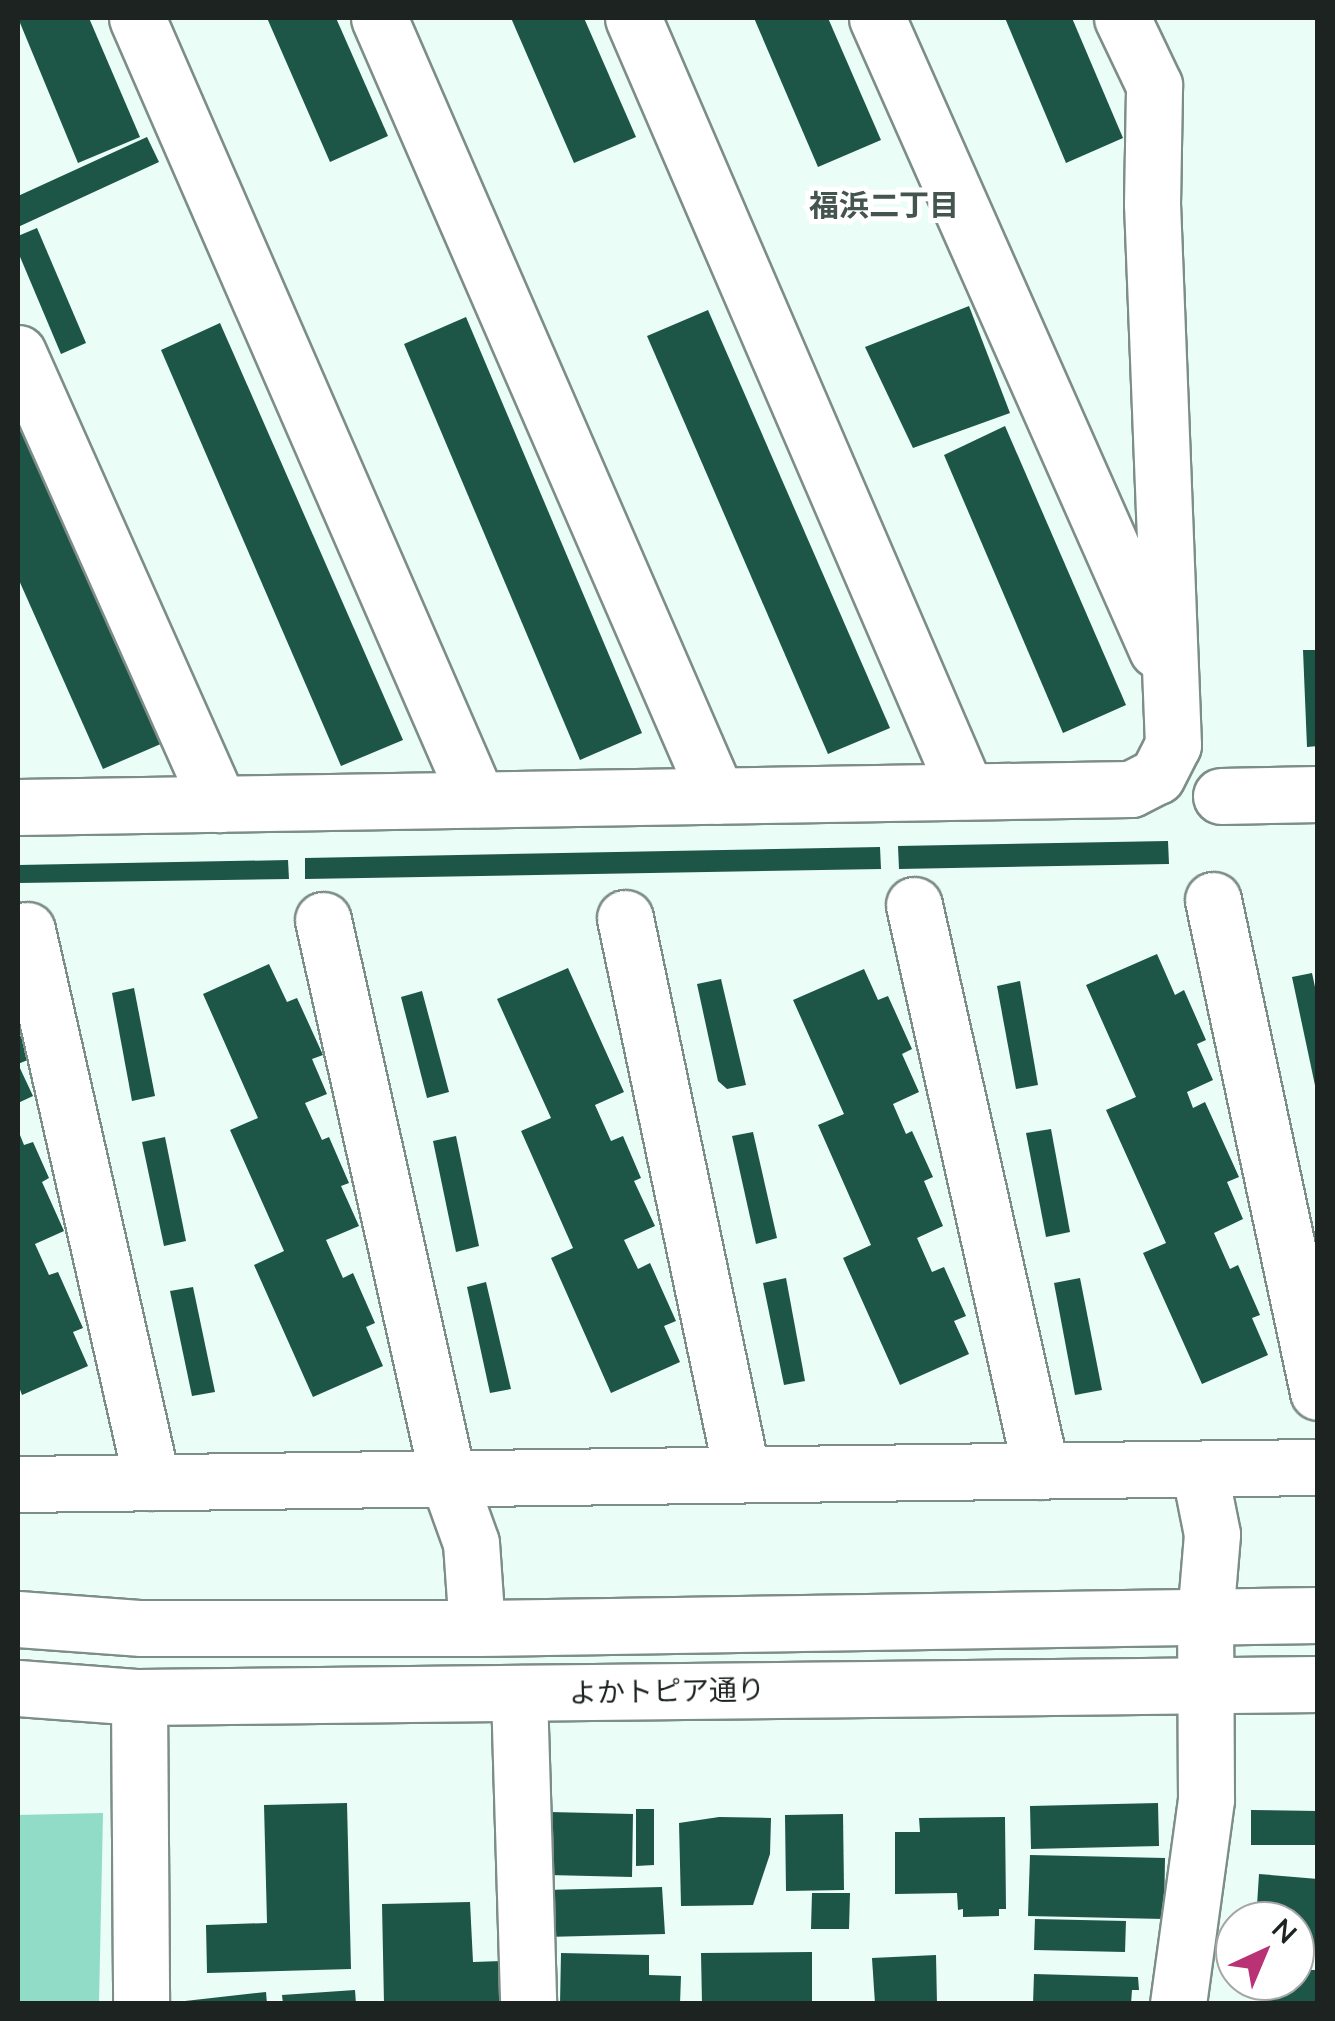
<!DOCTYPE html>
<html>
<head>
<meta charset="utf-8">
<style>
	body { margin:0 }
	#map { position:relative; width:1335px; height:2021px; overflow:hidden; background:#eafdf7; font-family:Mulish,"Noto Sans JP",sans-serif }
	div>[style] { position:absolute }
	.green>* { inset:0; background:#90dcc6 }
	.building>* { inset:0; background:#1d5547 }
	.roads { filter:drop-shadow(2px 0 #7d8d88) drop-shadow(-2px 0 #7d8d88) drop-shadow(0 2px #7d8d88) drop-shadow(0 -2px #7d8d88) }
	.minor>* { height:55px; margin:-27.5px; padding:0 27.5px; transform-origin:27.5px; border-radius:27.5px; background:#fff }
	span { translate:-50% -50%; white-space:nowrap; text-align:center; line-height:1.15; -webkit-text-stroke:10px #fff; paint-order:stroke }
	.street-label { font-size:28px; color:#1c2321 }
	.neighbourhood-label { font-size:30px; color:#44544f; font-weight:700 }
	.frame { position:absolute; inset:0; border:20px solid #1c2321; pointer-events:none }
	.north { position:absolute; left:1215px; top:1901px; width:100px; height:100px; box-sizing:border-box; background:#fff; border:2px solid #a4a7a6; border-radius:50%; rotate:44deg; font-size:28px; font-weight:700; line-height:40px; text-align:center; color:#1c2321 }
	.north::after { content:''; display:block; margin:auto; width:35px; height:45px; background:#b83275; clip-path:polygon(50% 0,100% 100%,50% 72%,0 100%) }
</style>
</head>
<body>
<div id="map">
	<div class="green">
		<div style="clip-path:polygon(103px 1813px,99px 2003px,18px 2003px,18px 1815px)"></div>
	</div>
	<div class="building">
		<div style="clip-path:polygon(18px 18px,89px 18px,140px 137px,78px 163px)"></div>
		<div style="clip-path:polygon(267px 18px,336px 18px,388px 136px,330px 162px)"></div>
		<div style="clip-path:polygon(511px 18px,584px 18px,636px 137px,574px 163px)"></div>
		<div style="clip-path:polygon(754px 18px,828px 18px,881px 140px,818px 167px)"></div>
		<div style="clip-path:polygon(1005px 18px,1072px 18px,1123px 138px,1066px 163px)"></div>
		<div style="clip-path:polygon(147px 137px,159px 162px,18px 227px,18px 196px)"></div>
		<div style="clip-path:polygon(37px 228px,86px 343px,61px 354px,18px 252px,18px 236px)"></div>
		<div style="clip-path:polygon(969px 306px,1010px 413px,913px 448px,865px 347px)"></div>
		<div style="clip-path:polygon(708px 310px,890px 728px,828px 754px,647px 336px)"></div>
		<div style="clip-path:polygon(466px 317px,642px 733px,580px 760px,404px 344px)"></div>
		<div style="clip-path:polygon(220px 323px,403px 740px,341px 766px,161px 350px)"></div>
		<div style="clip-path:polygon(18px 416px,163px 743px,103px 769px,18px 578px)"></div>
		<div style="clip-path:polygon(1005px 426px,1126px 705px,1063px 733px,944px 455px)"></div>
		<div style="clip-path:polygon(1303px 650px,1318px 650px,1318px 746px,1307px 747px)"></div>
		<div style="clip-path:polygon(1168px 841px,1169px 864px,899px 869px,898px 846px)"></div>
		<div style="clip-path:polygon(880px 847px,881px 869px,305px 879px,305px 858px)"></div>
		<div style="clip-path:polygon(288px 860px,289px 879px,18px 883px,18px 865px)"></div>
		<div style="clip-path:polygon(1157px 954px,1175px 995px,1184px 990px,1206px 1040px,1197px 1044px,1213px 1080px,1187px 1092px,1193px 1108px,1205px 1102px,1239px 1177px,1227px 1182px,1243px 1219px,1214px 1233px,1230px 1269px,1238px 1265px,1260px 1315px,1252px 1318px,1268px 1355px,1202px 1384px,1143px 1253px,1166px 1243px,1106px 1110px,1136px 1097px,1086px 985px)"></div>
		<div style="clip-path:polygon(269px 964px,287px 1002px,297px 998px,323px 1055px,312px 1059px,327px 1094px,305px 1103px,322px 1140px,329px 1137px,349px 1183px,341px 1186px,359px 1226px,326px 1240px,343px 1278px,353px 1273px,375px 1323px,366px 1327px,383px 1366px,313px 1397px,254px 1265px,284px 1251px,230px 1130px,258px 1118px,203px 994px)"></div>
		<div style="clip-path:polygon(568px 968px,624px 1092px,595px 1105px,611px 1141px,623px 1136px,641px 1178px,634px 1181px,655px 1226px,624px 1240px,638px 1269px,650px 1263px,676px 1321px,664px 1326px,680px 1362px,611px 1393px,551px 1258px,573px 1248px,521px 1131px,551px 1118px,497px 999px)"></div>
		<div style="clip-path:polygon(864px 969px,878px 1000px,888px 996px,912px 1049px,902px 1054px,919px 1092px,893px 1104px,906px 1134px,912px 1131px,933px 1177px,924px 1181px,943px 1226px,917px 1238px,932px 1272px,944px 1267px,966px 1316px,954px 1321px,969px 1354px,900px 1385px,843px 1258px,871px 1245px,818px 1125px,844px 1114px,793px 1000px)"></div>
		<div style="clip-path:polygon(1312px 973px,1318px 1001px,1316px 1090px,1292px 977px)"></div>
		<div style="clip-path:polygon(721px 979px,746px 1085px,727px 1089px,718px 1081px,697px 984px)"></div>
		<div style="clip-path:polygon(1020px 981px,1038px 1085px,1016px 1089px,997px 986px)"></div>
		<div style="clip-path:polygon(134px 988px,155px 1096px,132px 1101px,112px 993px)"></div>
		<div style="clip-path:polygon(422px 991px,449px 1092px,427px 1098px,401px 997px)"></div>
		<div style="clip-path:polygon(18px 1030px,30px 1059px,18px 1064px,33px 1096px,18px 1103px)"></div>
		<div style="clip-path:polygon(1051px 1129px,1070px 1232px,1046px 1237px,1026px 1133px)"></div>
		<div style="clip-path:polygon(18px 1130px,24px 1145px,33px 1142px,49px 1178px,42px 1182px,64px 1231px,35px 1244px,49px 1275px,58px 1272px,83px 1328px,73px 1332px,88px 1366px,22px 1395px,18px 1384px)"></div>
		<div style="clip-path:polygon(753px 1132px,777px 1238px,756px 1244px,732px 1136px)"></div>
		<div style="clip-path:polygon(456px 1136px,479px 1246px,456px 1252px,433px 1141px)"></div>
		<div style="clip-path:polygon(165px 1137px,186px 1241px,164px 1246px,142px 1142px)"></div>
		<div style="clip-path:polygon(786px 1278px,805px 1381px,784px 1385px,763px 1283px)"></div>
		<div style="clip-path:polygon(1080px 1278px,1102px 1390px,1075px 1395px,1054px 1283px)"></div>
		<div style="clip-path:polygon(486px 1282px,511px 1389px,490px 1393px,467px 1287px)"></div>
		<div style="clip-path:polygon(193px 1287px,215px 1392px,192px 1396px,170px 1291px)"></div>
		<div style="clip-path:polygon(347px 1803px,351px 1969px,207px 1973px,206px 1925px,267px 1923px,264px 1805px)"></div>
		<div style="clip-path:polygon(1158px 1803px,1159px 1846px,1031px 1849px,1030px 1806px)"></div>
		<div style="clip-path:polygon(636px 1809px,654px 1809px,654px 1865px,636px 1866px)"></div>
		<div style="clip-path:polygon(1251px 1810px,1318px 1811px,1318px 1845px,1251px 1845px)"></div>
		<div style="clip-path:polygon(550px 1812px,633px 1814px,632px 1877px,548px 1875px)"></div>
		<div style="clip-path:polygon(843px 1814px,844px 1890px,786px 1891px,785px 1815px)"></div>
		<div style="clip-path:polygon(719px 1817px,771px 1818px,770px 1854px,753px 1905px,681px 1906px,679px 1823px)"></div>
		<div style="clip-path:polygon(1005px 1817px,1006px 1909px,999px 1909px,999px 1916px,963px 1917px,963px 1909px,958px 1910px,957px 1893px,895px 1894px,895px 1832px,920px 1832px,919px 1818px)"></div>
		<div style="clip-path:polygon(1030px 1855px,1165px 1858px,1164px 1919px,1028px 1916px)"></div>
		<div style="clip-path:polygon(1259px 1874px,1318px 1879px,1318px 1951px,1295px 1949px,1295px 1921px,1256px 1921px)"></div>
		<div style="clip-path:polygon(662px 1887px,665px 1934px,545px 1937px,545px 1890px)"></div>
		<div style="clip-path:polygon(812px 1893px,850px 1893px,849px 1929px,811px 1929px)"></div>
		<div style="clip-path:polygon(470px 1902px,473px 1962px,502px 1961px,504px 2004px,384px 2004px,382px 1904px)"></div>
		<div style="clip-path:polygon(1035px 1919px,1126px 1921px,1125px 1952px,1034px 1950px)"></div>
		<div style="clip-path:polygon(812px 1952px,812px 2004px,702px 2004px,701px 1953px)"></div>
		<div style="clip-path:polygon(561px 1953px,649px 1955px,649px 1975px,681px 1976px,680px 2004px,560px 2004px)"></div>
		<div style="clip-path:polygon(936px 1955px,937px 2004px,875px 2004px,872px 1958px)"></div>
		<div style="clip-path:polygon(1295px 1970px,1318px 1970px,1318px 2004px,1264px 2004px,1264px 1981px,1295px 1981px)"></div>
		<div style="clip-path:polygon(1034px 1974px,1138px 1977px,1139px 1990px,1132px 1990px,1131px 2004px,1033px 2004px)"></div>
		<div style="clip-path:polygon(355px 1990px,356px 2004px,283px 2004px,282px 1995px)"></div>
		<div style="clip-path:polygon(266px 1992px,267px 2004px,185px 2004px,185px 2001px)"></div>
	</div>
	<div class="roads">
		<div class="minor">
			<div style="left:137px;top:18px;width:852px;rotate:66.47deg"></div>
			<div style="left:379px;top:18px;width:848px;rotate:66.52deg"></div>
			<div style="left:633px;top:18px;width:842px;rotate:66.69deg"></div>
			<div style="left:877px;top:18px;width:691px;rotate:66.1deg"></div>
			<div style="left:18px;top:353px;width:494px;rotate:66deg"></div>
			<div style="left:1221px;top:796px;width:97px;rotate:-1.2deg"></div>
			<div style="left:18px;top:807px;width:1113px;rotate:-0.93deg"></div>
			<div style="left:1131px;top:789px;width:29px;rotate:-27deg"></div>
			<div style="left:1157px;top:776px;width:35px;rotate:-63deg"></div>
			<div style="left:1173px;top:745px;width:541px;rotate:-92.22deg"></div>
			<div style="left:1152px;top:204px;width:119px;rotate:-89deg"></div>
			<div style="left:1154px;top:85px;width:74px;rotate:-115.5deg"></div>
			<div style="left:1213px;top:900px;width:503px;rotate:77.95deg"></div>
			<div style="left:914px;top:905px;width:580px;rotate:77.35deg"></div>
			<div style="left:625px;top:918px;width:568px;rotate:78.12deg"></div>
			<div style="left:323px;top:920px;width:573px;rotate:77.4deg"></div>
			<div style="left:448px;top:1479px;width:68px;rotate:70.2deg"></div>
			<div style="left:471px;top:1543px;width:85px;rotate:86deg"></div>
			<div style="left:27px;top:930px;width:566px;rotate:77.24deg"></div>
			<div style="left:18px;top:1484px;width:1300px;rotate:-0.75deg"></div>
			<div style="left:18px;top:1619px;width:124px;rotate:4.2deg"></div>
			<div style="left:142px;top:1628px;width:335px"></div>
			<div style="left:477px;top:1628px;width:841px;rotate:-0.89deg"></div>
			<div style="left:18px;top:1688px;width:121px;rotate:4.3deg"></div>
			<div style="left:139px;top:1697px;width:1179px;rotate:-0.63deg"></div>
			<div style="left:519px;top:1693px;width:311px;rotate:88.3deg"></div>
			<div style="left:139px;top:1697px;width:307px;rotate:89.6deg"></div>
			<div style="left:1178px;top:2004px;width:207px;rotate:-82.2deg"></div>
			<div style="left:1206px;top:1799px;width:181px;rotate:-90.3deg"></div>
			<div style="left:1205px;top:1618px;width:84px;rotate:-85.2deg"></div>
			<div style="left:1212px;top:1534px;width:66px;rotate:-101.3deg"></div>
		</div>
	</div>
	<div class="street-label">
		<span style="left:667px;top:1691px;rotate:-1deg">よかトピア通り</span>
	</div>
	<div class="neighbourhood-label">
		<span style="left:884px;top:205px">福浜二丁目</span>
	</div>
	<div class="frame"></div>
	<div class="north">N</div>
</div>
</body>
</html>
